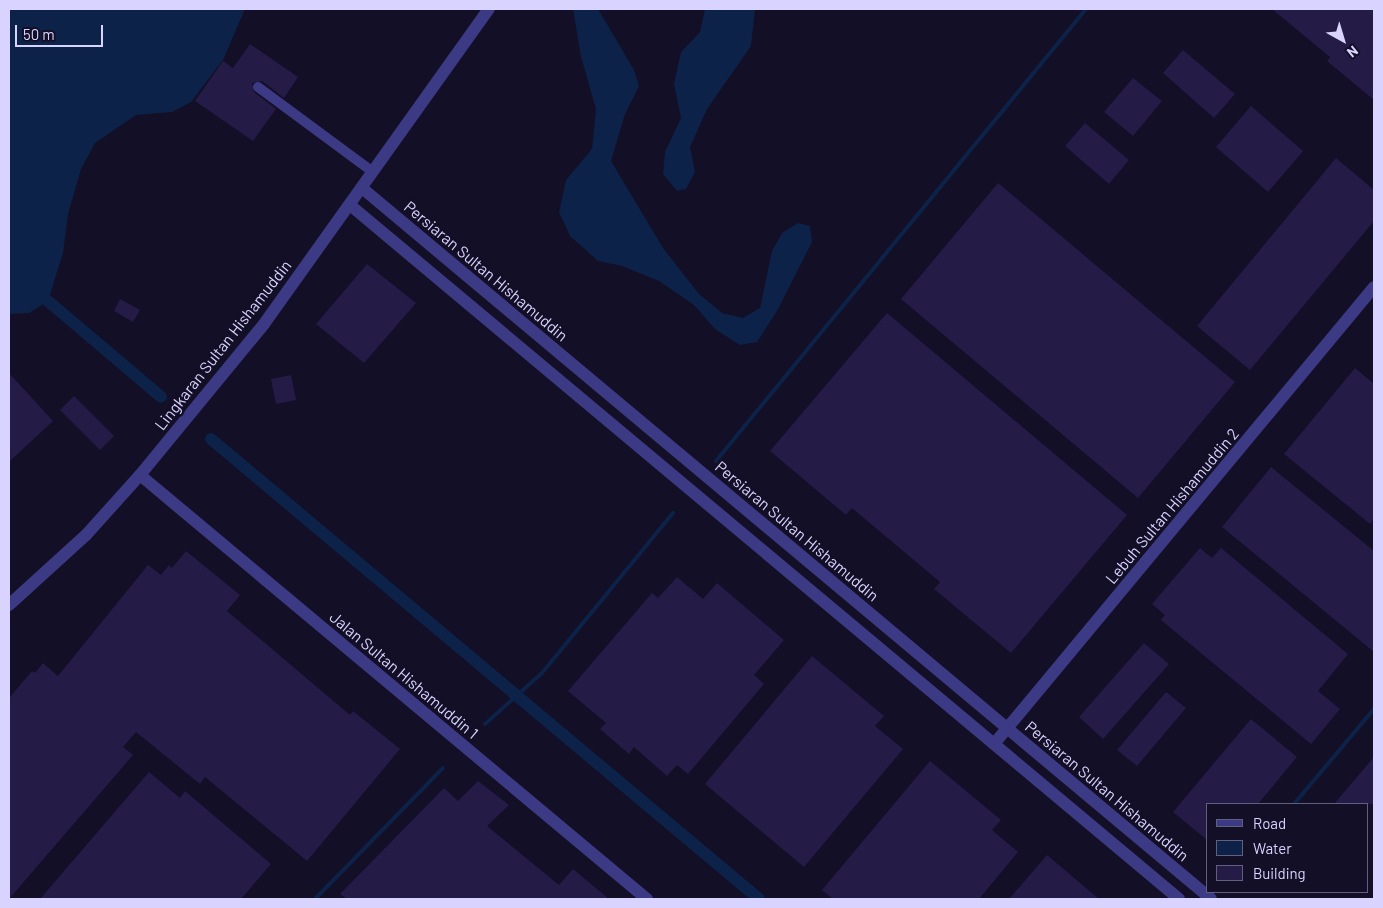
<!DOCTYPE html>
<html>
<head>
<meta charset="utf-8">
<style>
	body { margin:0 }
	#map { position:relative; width:1383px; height:908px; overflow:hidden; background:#130f26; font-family:Barlow,sans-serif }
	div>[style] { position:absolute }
	.water>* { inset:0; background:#0c2248 }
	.stream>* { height:4px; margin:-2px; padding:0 2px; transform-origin:2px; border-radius:2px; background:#0c2248 }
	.canal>* { height:12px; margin:-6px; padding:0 6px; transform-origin:6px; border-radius:6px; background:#0c2248 }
	.building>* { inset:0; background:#241b47 }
	.pedestrian>* { height:10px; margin:-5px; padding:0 5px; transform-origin:5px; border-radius:5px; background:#3d3a85 }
	.minor>* { height:12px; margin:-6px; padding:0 6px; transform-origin:6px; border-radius:6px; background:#3d3a85 }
	.tertiary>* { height:12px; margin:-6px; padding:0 6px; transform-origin:6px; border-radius:6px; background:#3d3a85 }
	span { translate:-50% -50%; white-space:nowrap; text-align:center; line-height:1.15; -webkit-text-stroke:5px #130f26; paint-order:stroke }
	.street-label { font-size:16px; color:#d9d4ff }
	.frame { position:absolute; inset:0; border:10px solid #d9d4ff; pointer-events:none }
	.legend { position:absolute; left:1206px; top:803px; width:162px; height:90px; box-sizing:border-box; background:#130f26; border:1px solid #625e7d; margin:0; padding:6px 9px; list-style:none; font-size:15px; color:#d9d4ff }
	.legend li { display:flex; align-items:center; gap:10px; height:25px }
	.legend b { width:25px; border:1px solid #625e7d }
	.north { position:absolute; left:1318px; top:15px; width:50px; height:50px; -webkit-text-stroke:4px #130f26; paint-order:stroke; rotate:141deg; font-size:14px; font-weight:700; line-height:20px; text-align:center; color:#d9d4ff }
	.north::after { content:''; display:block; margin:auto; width:18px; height:22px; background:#d9d4ff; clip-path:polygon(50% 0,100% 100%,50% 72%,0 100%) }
	.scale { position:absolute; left:15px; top:25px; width:88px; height:22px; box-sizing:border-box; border:2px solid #d9d4ff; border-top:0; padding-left:6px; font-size:15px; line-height:18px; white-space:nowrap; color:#d9d4ff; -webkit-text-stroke:4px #130f26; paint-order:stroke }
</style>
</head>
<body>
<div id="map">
	<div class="water">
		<div style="clip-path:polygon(9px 9px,245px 9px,223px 60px,191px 102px,172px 112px,136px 115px,95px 143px,81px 169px,68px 214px,63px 253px,48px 301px,29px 313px,9px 314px)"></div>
		<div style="clip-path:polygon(573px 9px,598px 9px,634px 70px,639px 86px,625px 114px,611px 161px,663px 248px,699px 294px,722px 313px,743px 318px,760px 308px,772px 251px,782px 233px,798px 223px,810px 226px,812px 242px,777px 311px,757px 342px,740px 345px,715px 329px,694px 305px,659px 281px,622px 266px,598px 261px,570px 236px,559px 212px,566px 180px,592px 149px,596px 109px,581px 57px)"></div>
		<div style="clip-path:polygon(705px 9px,755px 9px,751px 46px,707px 109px,690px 147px,695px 172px,686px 189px,677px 191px,663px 174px,665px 152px,681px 118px,674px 84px,681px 52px,700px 32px)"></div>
	</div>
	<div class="stream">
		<div style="left:716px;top:461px;width:584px;rotate:-50.7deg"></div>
		<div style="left:485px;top:724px;width:76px;rotate:-41.8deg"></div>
		<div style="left:542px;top:673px;width:207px;rotate:-50.7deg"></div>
		<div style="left:1294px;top:804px;width:124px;rotate:-49.9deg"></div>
		<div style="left:315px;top:899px;width:183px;rotate:-45.7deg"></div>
	</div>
	<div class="canal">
		<div style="left:48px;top:301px;width:148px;rotate:40.3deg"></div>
		<div style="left:211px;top:439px;width:715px;rotate:40.01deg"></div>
	</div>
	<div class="building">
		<div style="clip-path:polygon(1272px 9px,1374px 9px,1374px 100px,1327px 61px,1330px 57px)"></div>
		<div style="clip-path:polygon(250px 44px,298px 77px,284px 98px,262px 81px,252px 83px,254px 92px,276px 109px,253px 141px,195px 101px,223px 61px,233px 68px)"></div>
		<div style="clip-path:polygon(1183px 50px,1235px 94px,1214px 118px,1163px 73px)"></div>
		<div style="clip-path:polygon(1133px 78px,1162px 101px,1133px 136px,1104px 112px)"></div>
		<div style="clip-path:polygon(1251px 106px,1303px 151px,1268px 192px,1216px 147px)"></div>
		<div style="clip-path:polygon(1085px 123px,1129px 160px,1109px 184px,1065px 146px)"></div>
		<div style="clip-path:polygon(1336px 158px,1374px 190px,1374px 221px,1250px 370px,1197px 326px)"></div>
		<div style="clip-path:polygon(998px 183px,1235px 382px,1138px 498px,901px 299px)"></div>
		<div style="clip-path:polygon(367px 264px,416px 303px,364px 363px,316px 324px)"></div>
		<div style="clip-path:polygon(120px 299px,140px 310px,133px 322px,114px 311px)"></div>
		<div style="clip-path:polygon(887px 313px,1127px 515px,1011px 653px,934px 589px,940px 582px,852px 508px,846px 515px,770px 451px)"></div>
		<div style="clip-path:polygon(1355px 368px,1374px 384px,1374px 519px,1370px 524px,1284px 454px)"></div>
		<div style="clip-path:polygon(9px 373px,53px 421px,9px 462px)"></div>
		<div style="clip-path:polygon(291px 375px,296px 400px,276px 404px,271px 379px)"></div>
		<div style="clip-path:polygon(74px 396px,114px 436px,100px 450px,60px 410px)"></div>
		<div style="clip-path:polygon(1271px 467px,1374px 551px,1374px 652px,1222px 527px)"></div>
		<div style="clip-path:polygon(1200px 548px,1212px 558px,1221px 548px,1348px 654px,1318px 691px,1340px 709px,1311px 744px,1161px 620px,1165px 615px,1152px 604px)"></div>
		<div style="clip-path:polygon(186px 551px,240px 595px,227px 611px,350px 715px,353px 711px,400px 749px,307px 861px,205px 777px,200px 784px,136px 732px,123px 747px,133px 755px,9px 899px,9px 698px,32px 671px,35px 673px,43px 663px,58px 676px,148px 565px,161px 575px,169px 565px,172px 568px)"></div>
		<div style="clip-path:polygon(677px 577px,703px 599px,717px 583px,784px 640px,754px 675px,764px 684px,688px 774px,677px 765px,667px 776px,634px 747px,629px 754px,600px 729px,606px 723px,568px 691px,652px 593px,658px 598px)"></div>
		<div style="clip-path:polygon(1144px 643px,1169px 664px,1103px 739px,1079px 717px)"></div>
		<div style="clip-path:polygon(812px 656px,884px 716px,875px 726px,903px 749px,804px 867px,705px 784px)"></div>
		<div style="clip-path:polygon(1166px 692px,1186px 708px,1137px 766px,1117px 750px)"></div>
		<div style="clip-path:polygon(1251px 719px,1297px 757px,1258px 804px,1207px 804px,1207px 840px,1173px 812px)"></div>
		<div style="clip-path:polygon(1374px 757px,1374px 804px,1334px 804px)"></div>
		<div style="clip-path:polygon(930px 761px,1001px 820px,992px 830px,1018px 852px,979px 899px,833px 899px,822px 890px)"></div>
		<div style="clip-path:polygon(149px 772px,180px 798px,185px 791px,271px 864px,241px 899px,40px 899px)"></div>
		<div style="clip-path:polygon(478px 781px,509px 805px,487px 826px,559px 885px,573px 869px,609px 899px,347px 899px,340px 894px,444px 788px,458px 801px)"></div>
		<div style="clip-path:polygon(1047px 855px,1099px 899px,1009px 899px)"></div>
	</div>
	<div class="pedestrian">
		<div style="left:258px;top:87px;width:143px;rotate:36.5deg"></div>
	</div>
	<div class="minor">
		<div style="left:140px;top:475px;width:661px;rotate:39.91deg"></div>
		<div style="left:994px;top:744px;width:594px;rotate:-50.26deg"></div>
	</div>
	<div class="tertiary">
		<div style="left:362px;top:188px;width:1107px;rotate:39.94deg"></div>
		<div style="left:350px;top:205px;width:1081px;rotate:39.93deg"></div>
		<div style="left:9px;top:605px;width:104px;rotate:-42.3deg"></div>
		<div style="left:86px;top:535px;width:81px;rotate:-48deg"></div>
		<div style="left:140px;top:475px;width:195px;rotate:-50.6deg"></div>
		<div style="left:264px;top:324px;width:387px;rotate:-54.5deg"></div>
	</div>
	<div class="street-label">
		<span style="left:486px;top:271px;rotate:40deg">Persiaran Sultan Hishamuddin</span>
		<span style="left:223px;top:345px;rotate:-52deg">Lingkaran Sultan Hishamuddin</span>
		<span style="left:1172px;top:506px;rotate:-50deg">Lebuh Sultan Hishamuddin 2</span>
		<span style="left:797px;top:531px;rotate:40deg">Persiaran Sultan Hishamuddin</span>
		<span style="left:404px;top:675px;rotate:40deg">Jalan Sultan Hishamuddin 1</span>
		<span style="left:1107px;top:791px;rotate:40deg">Persiaran Sultan Hishamuddin</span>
	</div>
	<div class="frame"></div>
	<ul class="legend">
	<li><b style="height:6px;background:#3d3a85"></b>Road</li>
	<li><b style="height:14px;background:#0c2248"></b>Water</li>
	<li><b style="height:14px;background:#241b47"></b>Building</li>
	</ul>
	<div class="north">N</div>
	<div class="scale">50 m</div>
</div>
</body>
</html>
